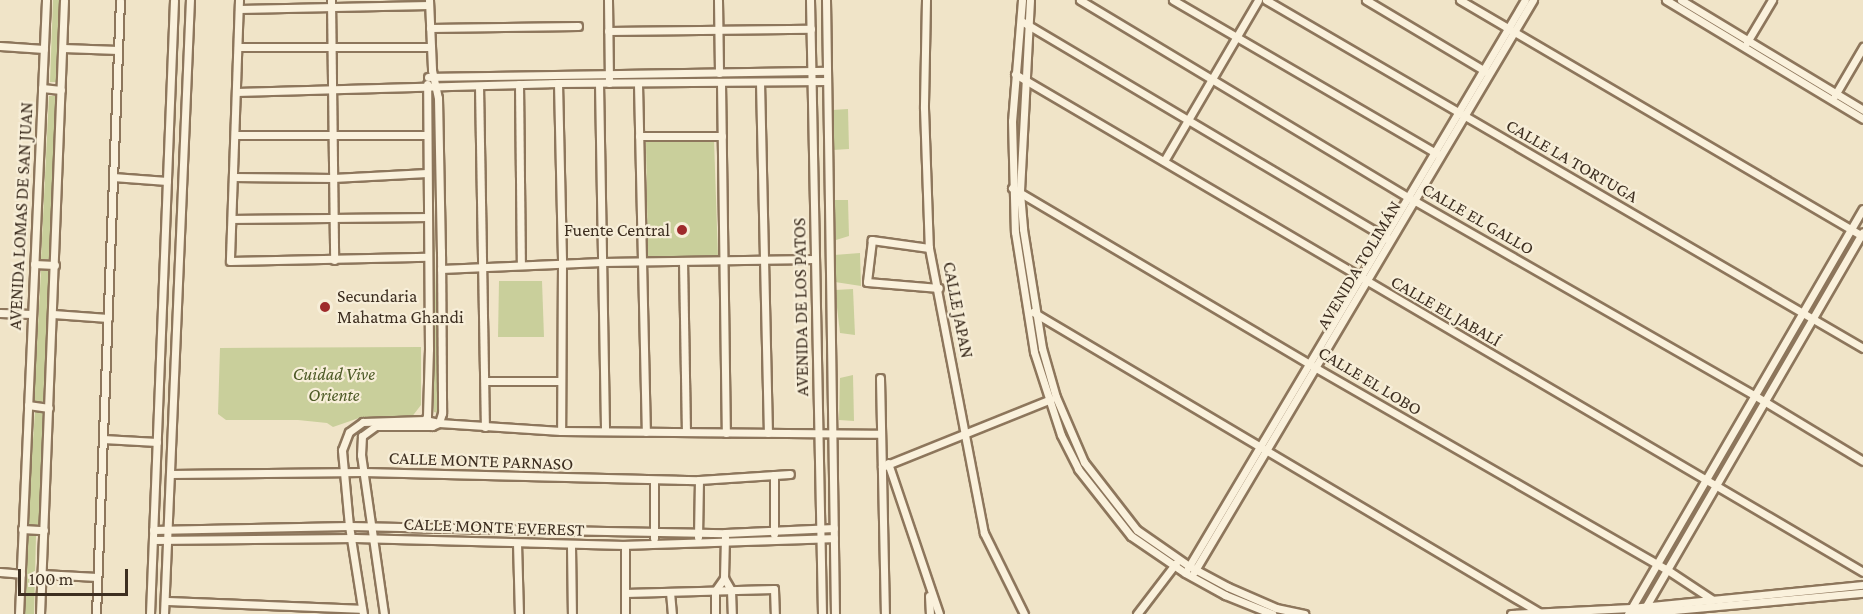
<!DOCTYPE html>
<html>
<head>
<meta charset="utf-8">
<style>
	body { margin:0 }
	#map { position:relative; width:1863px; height:614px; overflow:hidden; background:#f0e4c8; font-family:"Crimson Pro",serif }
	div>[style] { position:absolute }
	.green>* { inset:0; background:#c9cf9b }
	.roads { filter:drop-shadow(2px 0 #8d765c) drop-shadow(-2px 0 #8d765c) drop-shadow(0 2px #8d765c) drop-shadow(0 -2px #8d765c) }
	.minor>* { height:7px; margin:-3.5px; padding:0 3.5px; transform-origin:3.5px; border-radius:3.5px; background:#faf1dc }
	.dots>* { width:16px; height:16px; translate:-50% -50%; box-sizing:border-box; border:3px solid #f7eed8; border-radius:50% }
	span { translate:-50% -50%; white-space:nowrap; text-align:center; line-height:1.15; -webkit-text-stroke:4.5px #f7eed8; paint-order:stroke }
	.street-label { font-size:18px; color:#3d2e20 }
	.poi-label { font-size:18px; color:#3d2e20 }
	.right { translate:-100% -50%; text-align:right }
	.left { translate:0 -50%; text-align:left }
	.park-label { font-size:18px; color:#4d5a26; font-style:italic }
	.scale { position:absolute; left:18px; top:569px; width:110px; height:27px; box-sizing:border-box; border:3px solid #3d2e20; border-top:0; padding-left:8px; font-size:18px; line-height:21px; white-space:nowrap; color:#3d2e20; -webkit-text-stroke:4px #f7eed8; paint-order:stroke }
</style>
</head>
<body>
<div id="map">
	<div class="green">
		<div style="clip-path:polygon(53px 0,61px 0,58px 82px,50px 82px)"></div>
		<div style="clip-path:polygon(49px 96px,57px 96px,51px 259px,41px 259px)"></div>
		<div style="clip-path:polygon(848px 109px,849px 149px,833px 150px,832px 110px)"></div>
		<div style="clip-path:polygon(431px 117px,436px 298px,438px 413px,434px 412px,431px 298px,428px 118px)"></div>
		<div style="clip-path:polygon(714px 140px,718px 257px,648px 258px,646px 141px)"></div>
		<div style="clip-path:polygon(848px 200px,849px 236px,836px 240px,834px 200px)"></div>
		<div style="clip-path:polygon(860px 253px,861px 286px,835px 282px,834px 255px)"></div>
		<div style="clip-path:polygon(41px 271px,49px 271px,43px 402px,34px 401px)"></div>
		<div style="clip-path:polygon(499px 281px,542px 281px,544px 337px,498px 337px)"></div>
		<div style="clip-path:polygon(853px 289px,855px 335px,840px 333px,835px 290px)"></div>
		<div style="clip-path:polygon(421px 347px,421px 405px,411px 418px,359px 418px,333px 427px,327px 423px,298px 420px,226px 420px,218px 414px,220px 348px)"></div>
		<div style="clip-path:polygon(853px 375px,854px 421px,839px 420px,840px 378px)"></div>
		<div style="clip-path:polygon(35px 412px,43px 413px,39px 525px,27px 525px)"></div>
		<div style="clip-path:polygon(27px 535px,36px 536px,34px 614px,24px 614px)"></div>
	</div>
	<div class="roads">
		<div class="minor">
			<div style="left:239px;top:0;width:261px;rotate:92deg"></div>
			<div style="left:230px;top:261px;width:198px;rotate:-1.2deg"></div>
			<div style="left:331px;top:0;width:260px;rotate:89.3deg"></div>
			<div style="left:429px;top:0;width:70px;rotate:87.5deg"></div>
			<div style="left:432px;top:70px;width:29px;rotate:78deg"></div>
			<div style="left:438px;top:98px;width:153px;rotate:88.9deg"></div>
			<div style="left:441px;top:251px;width:162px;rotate:89.6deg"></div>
			<div style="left:442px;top:413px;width:10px;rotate:107deg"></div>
			<div style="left:608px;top:0;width:83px;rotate:89.3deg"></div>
			<div style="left:718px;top:0;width:73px;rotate:89.2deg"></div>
			<div style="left:810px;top:0;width:614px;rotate:88.88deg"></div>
			<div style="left:826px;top:0;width:614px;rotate:89.16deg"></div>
			<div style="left:926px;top:0;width:108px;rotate:91.1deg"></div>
			<div style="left:924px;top:108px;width:140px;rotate:88deg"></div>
			<div style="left:929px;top:248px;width:290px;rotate:79.1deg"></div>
			<div style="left:984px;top:533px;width:90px;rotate:63.7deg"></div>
			<div style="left:1022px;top:0;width:121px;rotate:94.7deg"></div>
			<div style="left:1012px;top:121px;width:111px;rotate:88.5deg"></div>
			<div style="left:1015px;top:232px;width:121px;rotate:81deg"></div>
			<div style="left:1034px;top:352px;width:87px;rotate:72deg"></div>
			<div style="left:1061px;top:435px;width:38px;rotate:63deg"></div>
			<div style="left:1078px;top:469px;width:85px;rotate:51.7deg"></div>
			<div style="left:1131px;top:536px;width:65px;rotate:34.4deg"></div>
			<div style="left:1185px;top:573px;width:46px;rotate:28.8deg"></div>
			<div style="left:1225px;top:595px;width:51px;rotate:22deg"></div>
			<div style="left:1030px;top:0;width:193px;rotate:93deg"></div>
			<div style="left:1020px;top:193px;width:36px;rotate:85deg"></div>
			<div style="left:1023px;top:229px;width:121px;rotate:80.9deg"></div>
			<div style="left:1042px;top:348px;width:51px;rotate:74.1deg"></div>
			<div style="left:1056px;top:397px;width:71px;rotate:66.7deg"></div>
			<div style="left:1084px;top:462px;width:86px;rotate:52.1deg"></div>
			<div style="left:1137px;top:530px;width:63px;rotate:34.7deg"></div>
			<div style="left:1189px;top:566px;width:44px;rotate:28.3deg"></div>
			<div style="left:1228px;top:587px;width:52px;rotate:23.6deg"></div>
			<div style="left:1276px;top:608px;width:29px;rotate:12deg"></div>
			<div style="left:1080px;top:0;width:391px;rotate:31deg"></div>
			<div style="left:1415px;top:201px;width:391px;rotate:29.8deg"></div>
			<div style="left:1754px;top:395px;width:127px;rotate:31.2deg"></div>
			<div style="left:1173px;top:0;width:306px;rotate:30.2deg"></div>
			<div style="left:1266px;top:0;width:691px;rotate:30.24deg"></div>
			<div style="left:1366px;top:0;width:139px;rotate:30.8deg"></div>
			<div style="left:1460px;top:0;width:467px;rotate:30.4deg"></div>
			<div style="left:1666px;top:0;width:230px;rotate:31.1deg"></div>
			<div style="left:1681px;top:0;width:213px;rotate:31.1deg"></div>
			<div style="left:239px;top:9px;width:190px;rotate:-1.2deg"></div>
			<div style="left:1023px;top:22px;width:425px;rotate:30.7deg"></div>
			<div style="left:430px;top:28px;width:148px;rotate:-0.8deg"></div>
			<div style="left:608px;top:31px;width:203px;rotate:-0.6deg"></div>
			<div style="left:1747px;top:42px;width:49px;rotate:-59.2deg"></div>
			<div style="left:0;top:46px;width:44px;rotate:3.9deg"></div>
			<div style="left:238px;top:47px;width:193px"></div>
			<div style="left:63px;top:48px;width:55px;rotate:2.1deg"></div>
			<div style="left:1015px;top:74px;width:983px;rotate:30.42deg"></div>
			<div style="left:428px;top:77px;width:399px;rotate:-0.9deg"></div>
			<div style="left:760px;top:82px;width:351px;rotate:88.7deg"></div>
			<div style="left:558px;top:83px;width:180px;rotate:88.7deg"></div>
			<div style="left:562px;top:263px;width:168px;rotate:90.3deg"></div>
			<div style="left:599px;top:83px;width:348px;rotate:89deg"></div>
			<div style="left:721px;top:83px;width:350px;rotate:89.2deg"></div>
			<div style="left:519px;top:84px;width:181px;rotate:89.4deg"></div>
			<div style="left:638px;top:84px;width:348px;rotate:88.7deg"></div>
			<div style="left:479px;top:86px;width:341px;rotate:89deg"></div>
			<div style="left:42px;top:88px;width:19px;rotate:6deg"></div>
			<div style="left:236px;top:92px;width:322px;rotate:-1.6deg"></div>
			<div style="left:558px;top:83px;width:269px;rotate:-0.4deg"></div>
			<div style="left:1835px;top:95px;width:56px;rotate:-59.7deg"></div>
			<div style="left:235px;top:135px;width:192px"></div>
			<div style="left:639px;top:136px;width:83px"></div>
			<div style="left:1164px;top:161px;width:186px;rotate:-59.7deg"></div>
			<div style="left:113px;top:177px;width:54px;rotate:4.2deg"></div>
			<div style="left:233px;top:177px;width:100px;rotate:0.6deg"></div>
			<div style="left:333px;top:178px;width:94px;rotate:-3deg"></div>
			<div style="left:1012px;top:188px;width:353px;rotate:30.6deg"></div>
			<div style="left:1316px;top:368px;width:404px;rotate:29.9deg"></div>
			<div style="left:1666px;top:569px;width:56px;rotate:33.4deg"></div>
			<div style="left:232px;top:219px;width:195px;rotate:-0.6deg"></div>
			<div style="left:929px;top:248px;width:58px;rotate:-172deg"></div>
			<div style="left:872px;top:240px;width:42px;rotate:96.8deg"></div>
			<div style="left:867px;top:282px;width:72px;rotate:4.8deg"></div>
			<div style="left:683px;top:261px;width:171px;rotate:89deg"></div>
			<div style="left:34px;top:264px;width:21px;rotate:3deg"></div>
			<div style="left:441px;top:269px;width:161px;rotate:-2.5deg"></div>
			<div style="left:602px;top:262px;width:213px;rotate:-0.8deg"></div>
			<div style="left:1033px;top:312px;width:592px;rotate:30.68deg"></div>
			<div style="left:0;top:313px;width:32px;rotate:2deg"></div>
			<div style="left:53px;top:314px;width:55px;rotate:4.2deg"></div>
			<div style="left:880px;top:378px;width:236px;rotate:88.8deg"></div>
			<div style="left:485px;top:381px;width:76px"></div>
			<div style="left:28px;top:405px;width:21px;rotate:8deg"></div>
			<div style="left:425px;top:420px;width:4px;rotate:-63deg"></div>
			<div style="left:427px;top:416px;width:67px;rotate:-88.3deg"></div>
			<div style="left:429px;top:349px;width:265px;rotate:-90.4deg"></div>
			<div style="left:103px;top:439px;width:54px;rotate:3.2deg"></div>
			<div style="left:888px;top:463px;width:159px;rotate:71.3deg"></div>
			<div style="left:882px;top:467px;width:182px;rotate:-21.9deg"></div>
			<div style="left:170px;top:474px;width:193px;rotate:-0.6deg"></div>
			<div style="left:363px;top:472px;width:336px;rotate:1.4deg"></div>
			<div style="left:699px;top:480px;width:91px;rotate:-3.8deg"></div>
			<div style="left:774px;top:475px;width:59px;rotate:90deg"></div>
			<div style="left:22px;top:529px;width:22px;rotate:3deg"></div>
			<div style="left:153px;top:530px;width:196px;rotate:-1.2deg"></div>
			<div style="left:349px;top:526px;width:376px;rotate:1.1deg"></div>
			<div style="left:725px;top:533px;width:109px;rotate:-2.6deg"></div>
			<div style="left:698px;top:537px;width:57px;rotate:-89deg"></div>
			<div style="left:725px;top:537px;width:41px;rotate:91.4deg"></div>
			<div style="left:724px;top:578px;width:14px;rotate:60deg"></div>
			<div style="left:731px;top:590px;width:24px;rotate:88deg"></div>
			<div style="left:654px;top:538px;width:58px;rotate:-90deg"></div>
			<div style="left:153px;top:540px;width:202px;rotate:-0.6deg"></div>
			<div style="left:355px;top:538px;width:270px;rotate:1.5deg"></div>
			<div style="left:625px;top:545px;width:209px;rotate:-1.9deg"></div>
			<div style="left:517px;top:543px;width:71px;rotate:88.4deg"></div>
			<div style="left:625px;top:545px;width:69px;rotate:90deg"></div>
			<div style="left:571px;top:546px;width:68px;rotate:89.2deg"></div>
			<div style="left:1188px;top:568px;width:660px;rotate:-59.32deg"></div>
			<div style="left:0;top:572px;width:21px;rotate:5deg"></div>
			<div style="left:1194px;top:572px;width:665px;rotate:-59.35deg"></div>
			<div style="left:42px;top:574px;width:55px;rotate:3.1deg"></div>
			<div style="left:670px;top:592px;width:22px;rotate:85deg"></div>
			<div style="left:625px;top:593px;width:149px;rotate:-1.5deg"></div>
			<div style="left:774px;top:589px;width:25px;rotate:88deg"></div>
			<div style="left:929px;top:596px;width:18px;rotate:87deg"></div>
			<div style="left:165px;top:601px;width:197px;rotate:2.3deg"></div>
			<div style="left:1642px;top:613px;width:440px;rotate:-59.9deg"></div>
			<div style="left:19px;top:614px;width:615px;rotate:-87.48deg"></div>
			<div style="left:40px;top:614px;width:614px;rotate:-87.76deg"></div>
			<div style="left:96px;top:614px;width:614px;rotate:-87.76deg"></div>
			<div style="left:150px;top:614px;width:614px;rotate:-87.76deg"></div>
			<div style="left:164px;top:614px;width:615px;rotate:-87.58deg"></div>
			<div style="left:363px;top:614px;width:89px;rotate:-99deg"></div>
			<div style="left:349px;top:526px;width:76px;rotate:-95.3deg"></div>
			<div style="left:342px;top:450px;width:19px;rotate:-69deg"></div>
			<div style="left:349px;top:432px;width:17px;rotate:-36deg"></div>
			<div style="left:363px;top:422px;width:62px;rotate:-1.8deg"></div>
			<div style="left:425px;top:420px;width:14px;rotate:12deg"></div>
			<div style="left:439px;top:423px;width:122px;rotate:3.8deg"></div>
			<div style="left:561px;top:431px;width:319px;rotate:0.5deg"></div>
			<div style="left:384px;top:614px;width:161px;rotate:-98.2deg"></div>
			<div style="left:361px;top:455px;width:19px;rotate:-87deg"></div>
			<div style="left:362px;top:436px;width:17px;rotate:-36deg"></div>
			<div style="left:376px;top:426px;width:56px"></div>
			<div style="left:432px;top:426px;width:8px;rotate:-23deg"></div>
			<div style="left:715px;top:614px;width:23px;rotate:-90deg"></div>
			<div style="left:715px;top:591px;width:16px;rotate:-55deg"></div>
			<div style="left:1137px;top:614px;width:64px;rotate:-52.6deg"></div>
			<div style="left:1511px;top:614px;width:120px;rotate:-2.9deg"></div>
			<div style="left:1631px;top:608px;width:233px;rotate:-5.7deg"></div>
			<div style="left:1628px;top:614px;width:468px;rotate:-59.9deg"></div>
			<div style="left:1630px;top:614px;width:234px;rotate:-5.2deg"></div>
		</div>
	</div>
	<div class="dots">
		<div style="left:682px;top:230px;background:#9e2a2b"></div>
		<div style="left:325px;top:307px;background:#9e2a2b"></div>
	</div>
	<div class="street-label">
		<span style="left:1572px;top:161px;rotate:30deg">CALLE LA TORTUGA</span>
		<span style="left:21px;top:216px;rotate:-87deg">AVENIDA LOMAS DE SAN JUAN</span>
		<span style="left:1478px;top:219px;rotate:30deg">CALLE EL GALLO</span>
		<span style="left:1359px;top:265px;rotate:-59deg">AVENIDA TOLIMÁN</span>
		<span style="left:801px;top:307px;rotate:-91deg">AVENIDA DE LOS PATOS</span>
		<span style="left:958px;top:310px;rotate:79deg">CALLE JAPAN</span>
		<span style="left:1446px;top:311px;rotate:30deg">CALLE EL JABALÍ</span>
		<span style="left:1370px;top:381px;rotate:31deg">CALLE EL LOBO</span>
		<span style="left:481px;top:461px;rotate:2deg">CALLE MONTE PARNASO</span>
		<span style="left:494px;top:527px;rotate:2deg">CALLE MONTE EVEREST</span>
	</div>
	<div class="poi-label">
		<span class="right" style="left:670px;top:230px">Fuente Central</span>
		<span class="left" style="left:337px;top:307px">Secundaria<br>Mahatma Ghandi</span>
	</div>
	<div class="park-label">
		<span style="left:334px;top:385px">Cuidad Vive<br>Oriente</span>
	</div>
	<div class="scale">100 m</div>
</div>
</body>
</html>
